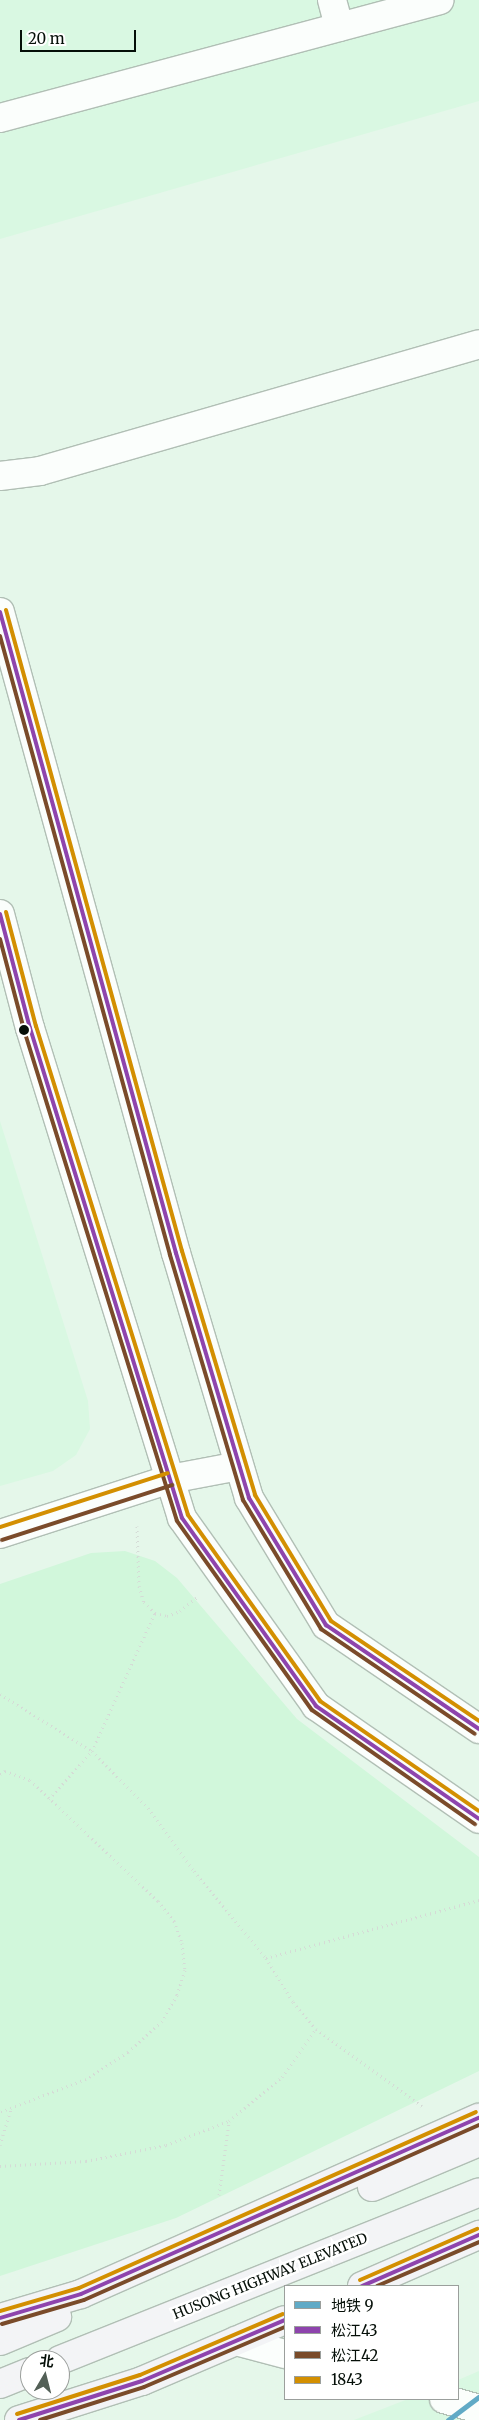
<!DOCTYPE html>
<html>
<head>
<meta charset="utf-8">
<style>
	body { margin:0 }
	#map { position:relative; width:479px; height:2420px; overflow:hidden; background:#e5f7ea; font-family:Merriweather,"Noto Sans SC",serif }
	div>[style] { position:absolute }
	.built>* { inset:0; background:#d9f8e2 }
	.green>* { inset:0; background:#d1f7db }
	.path>* { height:3px; margin-top:-1.5px; transform-origin:0; background:repeating-linear-gradient(90deg,#d5dbd6 0 1px,transparent 0 5px) }
	.roads { filter:drop-shadow(1px 0 #b1bfb5) drop-shadow(-1px 0 #b1bfb5) drop-shadow(0 1px #b1bfb5) drop-shadow(0 -1px #b1bfb5) }
	.minor>* { height:28px; margin:-14px; padding:0 14px; transform-origin:14px; border-radius:14px; background:#fbfefc }
	.major>* { height:28px; margin:-14px; padding:0 14px; transform-origin:14px; border-radius:14px; background:#f3f4f6 }
	.bus-1>* { height:4px; margin:-2px; padding:0 2px; transform-origin:2px; border-radius:2px; background:#8e44ad }
	.bus-2>* { height:4px; margin:-2px; padding:0 2px; transform-origin:2px; border-radius:2px; background:#7a4b2a }
	.bus-3>* { height:4px; margin:-2px; padding:0 2px; transform-origin:2px; border-radius:2px; background:#d38f01 }
	.metro-1>* { height:5px; margin:-2.5px; padding:0 2.5px; transform-origin:2.5px; border-radius:2.5px; background:#61aac6 }
	.dots>* { width:14px; height:14px; translate:-50% -50%; box-sizing:border-box; border:2px solid #fff; border-radius:50% }
	span { translate:-50% -50%; white-space:nowrap; text-align:center; line-height:1.15; -webkit-text-stroke:5px #fff; paint-order:stroke }
	.street-label { font-size:14px; color:#050f08 }
	.legend { position:absolute; left:284px; top:2285px; width:175px; height:115px; box-sizing:border-box; background:#fff; border:1px solid #9b9f9c; margin:0; padding:6px 9px; list-style:none; font-size:15px; color:#050f08 }
	.legend li { display:flex; align-items:center; gap:10px; height:25px }
	.legend b { width:25px; border:1px solid #9b9f9c }
	.north { position:absolute; left:20px; top:2350px; width:50px; height:50px; box-sizing:border-box; background:#fff; border:1px solid #9b9f9c; border-radius:50%; rotate:8deg; font-size:14px; font-weight:700; line-height:20px; text-align:center; color:#050f08 }
	.north::after { content:''; display:block; margin:auto; width:18px; height:22px; background:#536057; clip-path:polygon(50% 0,100% 100%,50% 72%,0 100%) }
	.scale { position:absolute; left:20px; top:30px; width:116px; height:22px; box-sizing:border-box; border:2px solid #050f08; border-top:0; padding-left:6px; font-size:15px; line-height:18px; white-space:nowrap; color:#050f08; -webkit-text-stroke:4px #fff; paint-order:stroke }
</style>
</head>
<body>
<div id="map">
	<div class="built">
		<div style="clip-path:polygon(0 0,479px 0,479px 101px,0 239px)"></div>
		<div style="clip-path:polygon(0 1121px,88px 1401px,90px 1429px,76px 1455px,53px 1471px,0 1486px)"></div>
		<div style="clip-path:polygon(479px 2371px,479px 2420px,354px 2420px,408px 2399px,458px 2399px,458px 2380px)"></div>
	</div>
	<div class="green">
		<div style="clip-path:polygon(125px 1551px,155px 1561px,177px 1578px,297px 1719px,479px 1857px,479px 2071px,176px 2218px,0 2276px,0 1584px,91px 1553px)"></div>
	</div>
	<div class="path">
		<div style="left:137px;top:1526px;width:60px;rotate:88.1deg"></div>
		<div style="left:139px;top:1586px;width:17px;rotate:73deg"></div>
		<div style="left:144px;top:1602px;width:16px;rotate:45deg"></div>
		<div style="left:155px;top:1613px;width:12px;rotate:14deg"></div>
		<div style="left:167px;top:1616px;width:14px;rotate:-21deg"></div>
		<div style="left:180px;top:1611px;width:21px;rotate:-39deg"></div>
		<div style="left:0;top:1694px;width:108px;rotate:31.8deg"></div>
		<div style="left:92px;top:1751px;width:80px;rotate:45.5deg"></div>
		<div style="left:148px;top:1808px;width:78px;rotate:53.9deg"></div>
		<div style="left:194px;top:1871px;width:113px;rotate:50.4deg"></div>
		<div style="left:266px;top:1958px;width:52px;rotate:58.5deg"></div>
		<div style="left:293px;top:2002px;width:35px;rotate:50deg"></div>
		<div style="left:316px;top:2029px;width:131px;rotate:36deg"></div>
		<div style="left:0;top:1774px;width:6px;rotate:-31deg"></div>
		<div style="left:5px;top:1771px;width:27px;rotate:20deg"></div>
		<div style="left:30px;top:1780px;width:176px;rotate:43.4deg"></div>
		<div style="left:158px;top:1901px;width:26px;rotate:51deg"></div>
		<div style="left:174px;top:1921px;width:23px;rotate:70deg"></div>
		<div style="left:182px;top:1943px;width:27px;rotate:84deg"></div>
		<div style="left:185px;top:1970px;width:26px;rotate:108deg"></div>
		<div style="left:177px;top:1995px;width:30px;rotate:120deg"></div>
		<div style="left:162px;top:2021px;width:46px;rotate:137.6deg"></div>
		<div style="left:128px;top:2052px;width:50px;rotate:147.3deg"></div>
		<div style="left:86px;top:2079px;width:92px;rotate:159deg"></div>
		<div style="left:49px;top:1799px;width:64px;rotate:-48.1deg"></div>
		<div style="left:92px;top:1751px;width:152px;rotate:-65.5deg"></div>
		<div style="left:266px;top:1958px;width:221px;rotate:-15.2deg"></div>
		<div style="left:0;top:2145px;width:37px;rotate:-73deg"></div>
		<div style="left:0;top:2166px;width:86px;rotate:-3.3deg"></div>
		<div style="left:86px;top:2161px;width:82px;rotate:-11.3deg"></div>
		<div style="left:166px;top:2145px;width:67px;rotate:-20.9deg"></div>
		<div style="left:229px;top:2121px;width:69px;rotate:-39.7deg"></div>
		<div style="left:282px;top:2077px;width:59px;rotate:-54.7deg"></div>
		<div style="left:219px;top:2195px;width:74px;rotate:-82.2deg"></div>
	</div>
	<div class="roads">
		<div class="minor">
			<div style="left:332px;top:0;width:28px;rotate:75deg"></div>
			<div style="left:0;top:118px;width:455px;rotate:-15deg"></div>
			<div style="left:0;top:476px;width:40px;rotate:-7.1deg"></div>
			<div style="left:40px;top:471px;width:457px;rotate:-16.1deg"></div>
			<div style="left:0;top:612px;width:665px;rotate:74.65deg"></div>
			<div style="left:176px;top:1253px;width:256px;rotate:73.4deg"></div>
			<div style="left:249px;top:1498px;width:149px;rotate:58.8deg"></div>
			<div style="left:326px;top:1625px;width:185px;rotate:34.2deg"></div>
			<div style="left:0;top:914px;width:118px;rotate:75.3deg"></div>
			<div style="left:30px;top:1028px;width:513px;rotate:72.77deg"></div>
			<div style="left:182px;top:1518px;width:231px;rotate:54.5deg"></div>
			<div style="left:316px;top:1706px;width:198px;rotate:34.7deg"></div>
			<div style="left:0;top:1534px;width:179px;rotate:-17.9deg"></div>
			<div style="left:170px;top:1479px;width:70px;rotate:-10.7deg"></div>
			<div style="left:236px;top:2341px;width:51px;rotate:14.9deg"></div>
			<div style="left:444px;top:2399px;width:36px;rotate:16deg"></div>
		</div>
		<div class="major">
			<div style="left:372px;top:2187px;width:116px;rotate:-22.8deg"></div>
			<div style="left:362px;top:2286px;width:128px;rotate:-23.6deg"></div>
			<div style="left:0;top:2318px;width:84px;rotate:-16.5deg"></div>
			<div style="left:81px;top:2294px;width:435px;rotate:-23.9deg"></div>
			<div style="left:0;top:2341px;width:62px;rotate:-22.8deg"></div>
			<div style="left:60px;top:2360px;width:451px;rotate:-21.8deg"></div>
			<div style="left:0;top:2384px;width:32px;rotate:-22deg"></div>
			<div style="left:19px;top:2420px;width:129px;rotate:-17.6deg"></div>
			<div style="left:142px;top:2381px;width:155px;rotate:-23.1deg"></div>
		</div>
	</div>
	<div class="bus-1">
		<div style="left:0;top:612px;width:665px;rotate:74.65deg"></div>
		<div style="left:176px;top:1253px;width:256px;rotate:73.4deg"></div>
		<div style="left:249px;top:1498px;width:149px;rotate:58.8deg"></div>
		<div style="left:326px;top:1625px;width:185px;rotate:34.2deg"></div>
		<div style="left:0;top:914px;width:118px;rotate:75.3deg"></div>
		<div style="left:30px;top:1028px;width:513px;rotate:72.77deg"></div>
		<div style="left:182px;top:1518px;width:231px;rotate:54.5deg"></div>
		<div style="left:316px;top:1706px;width:198px;rotate:34.7deg"></div>
		<div style="left:362px;top:2286px;width:128px;rotate:-23.6deg"></div>
		<div style="left:0;top:2318px;width:84px;rotate:-16.5deg"></div>
		<div style="left:81px;top:2294px;width:435px;rotate:-23.9deg"></div>
		<div style="left:19px;top:2420px;width:129px;rotate:-17.6deg"></div>
		<div style="left:142px;top:2381px;width:155px;rotate:-23.1deg"></div>
	</div>
	<div class="bus-2">
		<div style="left:0;top:636px;width:642px;rotate:74.64deg"></div>
		<div style="left:170px;top:1255px;width:256px;rotate:73.4deg"></div>
		<div style="left:243px;top:1500px;width:151px;rotate:58.8deg"></div>
		<div style="left:321px;top:1629px;width:186px;rotate:34.3deg"></div>
		<div style="left:0;top:939px;width:94px;rotate:75.2deg"></div>
		<div style="left:24px;top:1030px;width:514px;rotate:72.69deg"></div>
		<div style="left:177px;top:1521px;width:232px;rotate:54.5deg"></div>
		<div style="left:312px;top:1710px;width:199px;rotate:35deg"></div>
		<div style="left:2px;top:1540px;width:179px;rotate:-17.9deg"></div>
		<div style="left:377px;top:2286px;width:111px;rotate:-23.3deg"></div>
		<div style="left:2px;top:2324px;width:85px;rotate:-16.3deg"></div>
		<div style="left:84px;top:2300px;width:432px;rotate:-23.9deg"></div>
		<div style="left:40px;top:2420px;width:109px;rotate:-17.6deg"></div>
		<div style="left:144px;top:2387px;width:153px;rotate:-23.1deg"></div>
	</div>
	<div class="bus-3">
		<div style="left:6px;top:610px;width:665px;rotate:74.65deg"></div>
		<div style="left:182px;top:1251px;width:255px;rotate:73.3deg"></div>
		<div style="left:255px;top:1495px;width:147px;rotate:58.9deg"></div>
		<div style="left:331px;top:1621px;width:179px;rotate:34deg"></div>
		<div style="left:6px;top:912px;width:118px;rotate:75.3deg"></div>
		<div style="left:36px;top:1026px;width:512px;rotate:72.73deg"></div>
		<div style="left:188px;top:1515px;width:228px;rotate:54.6deg"></div>
		<div style="left:320px;top:1701px;width:193px;rotate:34.7deg"></div>
		<div style="left:0;top:1527px;width:176px;rotate:-17.8deg"></div>
		<div style="left:360px;top:2280px;width:128px;rotate:-23.6deg"></div>
		<div style="left:0;top:2311px;width:82px;rotate:-16.2deg"></div>
		<div style="left:79px;top:2288px;width:434px;rotate:-23.9deg"></div>
		<div style="left:17px;top:2414px;width:129px;rotate:-17.6deg"></div>
		<div style="left:140px;top:2375px;width:155px;rotate:-23.1deg"></div>
	</div>
	<div class="metro-1">
		<div style="left:448px;top:2420px;width:39px;rotate:-37deg"></div>
	</div>
	<div class="dots">
		<div style="left:24px;top:1030px;background:#050f08"></div>
	</div>
	<div class="street-label">
		<span style="left:270px;top:2276px;rotate:-22deg">HUSONG HIGHWAY ELEVATED</span>
	</div>
	<ul class="legend">
	<li><b style="height:6px;background:#61aac6"></b>地铁 9</li>
	<li><b style="height:6px;background:#8e44ad"></b>松江43</li>
	<li><b style="height:6px;background:#7a4b2a"></b>松江42</li>
	<li><b style="height:6px;background:#d38f01"></b>1843</li>
	</ul>
	<div class="north">北</div>
	<div class="scale">20 m</div>
</div>
</body>
</html>
